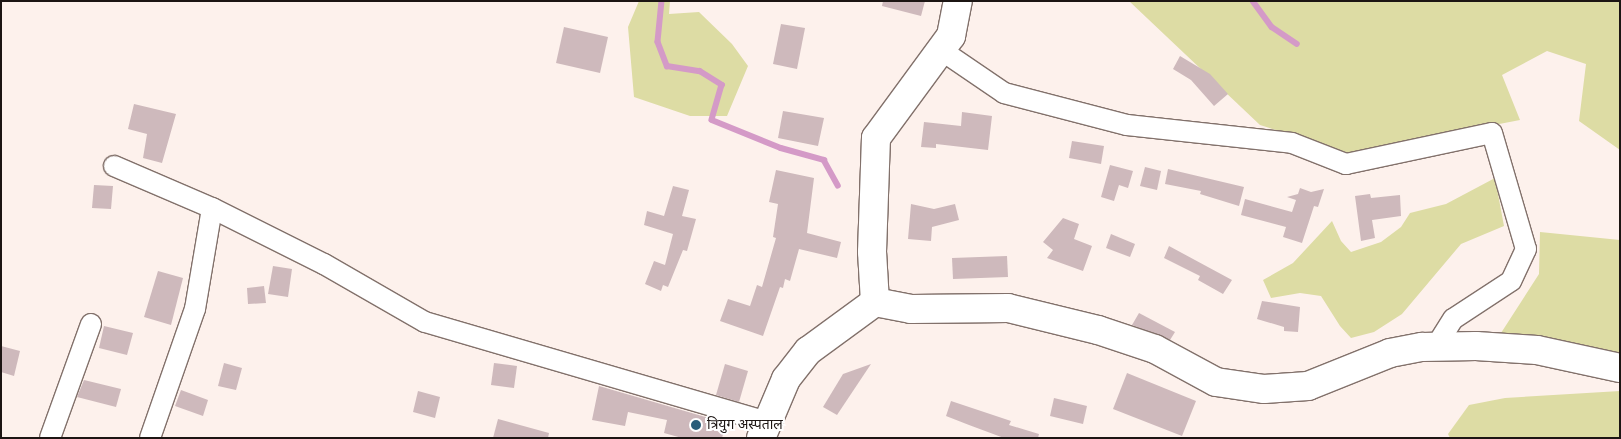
<!DOCTYPE html>
<html>
<head>
<meta charset="utf-8">
<style>
	body { margin:0 }
	#map { position:relative; width:1621px; height:439px; overflow:hidden; background:#fdf1ec; font-family:"Fira Sans Condensed","Noto Sans Devanagari",sans-serif }
	div>[style] { position:absolute }
	.green>* { inset:0; background:#dddca4 }
	.stream>* { height:5.5px; margin:-2.75px; padding:0 2.75px; transform-origin:2.75px; border-radius:2.75px; background:#d49ac7 }
	.building>* { inset:0; background:#ceb9bc }
	.roads { filter:drop-shadow(1px 0 #82716b) drop-shadow(-1px 0 #82716b) drop-shadow(0 1px #82716b) drop-shadow(0 -1px #82716b) }
	.street>* { height:20px; margin:-10px; padding:0 10px; transform-origin:10px; border-radius:10px; background:#fff }
	.secondary>* { height:28px; margin:-14px; padding:0 14px; transform-origin:14px; border-radius:14px; background:#fff }
	.primary>* { height:28px; margin:-14px; padding:0 14px; transform-origin:14px; border-radius:14px; background:#fff }
	.dots>* { width:14px; height:14px; translate:-50% -50%; box-sizing:border-box; border:2px solid #fff; border-radius:50% }
	span { translate:-50% -50%; white-space:nowrap; text-align:center; line-height:1.15; -webkit-text-stroke:4px #fff; paint-order:stroke }
	.poi-label { font-size:14px; color:#1c1513 }
	.left { translate:0 -50%; text-align:left }
	.frame { position:absolute; inset:0; border:2px solid #1c1513; pointer-events:none }
</style>
</head>
<body>
<div id="map">
	<div class="green">
		<div style="clip-path:polygon(639px 1px,670px 1px,669px 14px,699px 12px,732px 44px,748px 66px,727px 116px,690px 116px,634px 97px,628px 27px)"></div>
		<div style="clip-path:polygon(1129px 1px,1620px 1px,1620px 150px,1579px 121px,1586px 64px,1547px 51px,1502px 75px,1520px 120px,1349px 153px,1260px 125px)"></div>
		<div style="clip-path:polygon(1495px 178px,1504px 226px,1461px 244px,1402px 314px,1374px 332px,1351px 338px,1340px 326px,1321px 296px,1300px 293px,1271px 298px,1263px 280px,1293px 263px,1332px 221px,1341px 241px,1351px 252px,1381px 242px,1401px 227px,1410px 213px,1446px 204px)"></div>
		<div style="clip-path:polygon(1540px 232px,1620px 240px,1620px 358px,1501px 333px,1539px 274px)"></div>
		<div style="clip-path:polygon(1620px 391px,1620px 438px,1450px 438px,1448px 434px,1469px 405px,1505px 398px)"></div>
	</div>
	<div class="stream">
		<div style="left:662px;top:1px;width:41px;rotate:95.6deg"></div>
		<div style="left:658px;top:42px;width:26px;rotate:69deg"></div>
		<div style="left:667px;top:66px;width:33px;rotate:9deg"></div>
		<div style="left:700px;top:71px;width:26px;rotate:32deg"></div>
		<div style="left:722px;top:85px;width:36px;rotate:106deg"></div>
		<div style="left:712px;top:120px;width:74px;rotate:22.1deg"></div>
		<div style="left:781px;top:148px;width:45px;rotate:15.6deg"></div>
		<div style="left:824px;top:160px;width:29px;rotate:61deg"></div>
		<div style="left:1253px;top:1px;width:32px;rotate:54deg"></div>
		<div style="left:1272px;top:27px;width:30px;rotate:34deg"></div>
	</div>
	<div class="building">
		<div style="clip-path:polygon(883px 1px,925px 1px,921px 16px,882px 6px)"></div>
		<div style="clip-path:polygon(781px 24px,805px 28px,797px 69px,773px 64px)"></div>
		<div style="clip-path:polygon(564px 27px,608px 37px,600px 73px,556px 63px)"></div>
		<div style="clip-path:polygon(1180px 56px,1210px 74px,1228px 94px,1214px 106px,1191px 80px,1173px 69px)"></div>
		<div style="clip-path:polygon(134px 104px,176px 114px,162px 163px,143px 158px,147px 134px,128px 129px)"></div>
		<div style="clip-path:polygon(783px 111px,824px 118px,818px 146px,778px 138px)"></div>
		<div style="clip-path:polygon(962px 112px,992px 116px,988px 150px,936px 144px,936px 148px,921px 147px,924px 122px,961px 126px)"></div>
		<div style="clip-path:polygon(1072px 141px,1104px 146px,1101px 164px,1069px 158px)"></div>
		<div style="clip-path:polygon(1110px 165px,1133px 171px,1128px 188px,1119px 185px,1114px 201px,1101px 197px)"></div>
		<div style="clip-path:polygon(1145px 167px,1161px 171px,1157px 190px,1140px 186px)"></div>
		<div style="clip-path:polygon(1168px 169px,1244px 187px,1239px 206px,1200px 194px,1201px 191px,1165px 184px)"></div>
		<div style="clip-path:polygon(776px 170px,814px 178px,807px 233px,841px 242px,837px 258px,799px 249px,790px 281px,785px 279px,783px 288px,780px 287px,763px 336px,720px 321px,728px 299px,750px 306px,757px 285px,762px 287px,776px 238px,773px 237px,778px 204px,769px 202px)"></div>
		<div style="clip-path:polygon(94px 185px,113px 186px,111px 209px,92px 208px)"></div>
		<div style="clip-path:polygon(673px 186px,689px 190px,682px 216px,696px 219px,687px 251px,683px 250px,668px 287px,663px 285px,661px 291px,645px 284px,654px 261px,665px 265px,673px 234px,644px 225px,647px 211px,664px 216px)"></div>
		<div style="clip-path:polygon(1300px 188px,1311px 192px,1324px 189px,1318px 207px,1314px 206px,1302px 243px,1283px 237px,1286px 227px,1241px 215px,1245px 199px,1292px 212px,1296px 200px,1287px 197px,1298px 194px)"></div>
		<div style="clip-path:polygon(1370px 194px,1371px 198px,1400px 195px,1401px 216px,1372px 220px,1375px 238px,1361px 241px,1355px 196px)"></div>
		<div style="clip-path:polygon(911px 204px,934px 209px,955px 204px,959px 220px,932px 227px,931px 241px,908px 239px)"></div>
		<div style="clip-path:polygon(1063px 218px,1079px 224px,1074px 239px,1092px 246px,1083px 271px,1047px 258px,1053px 250px,1043px 242px)"></div>
		<div style="clip-path:polygon(1111px 234px,1135px 244px,1130px 257px,1106px 248px)"></div>
		<div style="clip-path:polygon(1169px 246px,1232px 280px,1223px 294px,1198px 280px,1200px 276px,1164px 258px)"></div>
		<div style="clip-path:polygon(1007px 256px,1008px 277px,953px 279px,952px 258px)"></div>
		<div style="clip-path:polygon(273px 266px,292px 269px,288px 297px,268px 294px)"></div>
		<div style="clip-path:polygon(158px 271px,183px 278px,171px 325px,144px 317px)"></div>
		<div style="clip-path:polygon(264px 286px,266px 303px,248px 304px,247px 288px)"></div>
		<div style="clip-path:polygon(1262px 301px,1300px 307px,1298px 332px,1284px 331px,1284px 327px,1257px 319px)"></div>
		<div style="clip-path:polygon(1139px 313px,1175px 332px,1170px 340px,1132px 325px)"></div>
		<div style="clip-path:polygon(104px 326px,133px 333px,127px 355px,99px 348px)"></div>
		<div style="clip-path:polygon(1px 346px,20px 351px,14px 376px,1px 372px)"></div>
		<div style="clip-path:polygon(224px 363px,242px 368px,236px 390px,218px 386px)"></div>
		<div style="clip-path:polygon(494px 363px,517px 366px,514px 388px,491px 385px)"></div>
		<div style="clip-path:polygon(725px 364px,748px 371px,739px 402px,716px 395px)"></div>
		<div style="clip-path:polygon(871px 364px,837px 415px,823px 407px,843px 374px)"></div>
		<div style="clip-path:polygon(1127px 373px,1196px 401px,1182px 436px,1113px 409px)"></div>
		<div style="clip-path:polygon(84px 380px,121px 389px,116px 407px,77px 397px)"></div>
		<div style="clip-path:polygon(599px 386px,726px 423px,722px 438px,682px 438px,664px 433px,667px 420px,628px 412px,625px 426px,592px 420px)"></div>
		<div style="clip-path:polygon(181px 390px,208px 400px,203px 416px,175px 406px)"></div>
		<div style="clip-path:polygon(418px 391px,440px 397px,435px 418px,413px 412px)"></div>
		<div style="clip-path:polygon(1054px 398px,1087px 406px,1083px 424px,1050px 416px)"></div>
		<div style="clip-path:polygon(951px 401px,1011px 421px,1009px 425px,1039px 434px,1038px 438px,1004px 438px,969px 425px,946px 416px)"></div>
		<div style="clip-path:polygon(498px 419px,549px 433px,548px 438px,493px 438px)"></div>
	</div>
	<div class="roads">
		<div class="street">
			<div style="left:941px;top:50px;width:76px;rotate:34.3deg"></div>
			<div style="left:1004px;top:93px;width:127px;rotate:14.6deg"></div>
			<div style="left:1127px;top:125px;width:166px;rotate:6.2deg"></div>
			<div style="left:1292px;top:143px;width:58px;rotate:21.3deg"></div>
			<div style="left:1346px;top:164px;width:149px;rotate:-12deg"></div>
			<div style="left:1492px;top:133px;width:121px;rotate:73.7deg"></div>
			<div style="left:1526px;top:249px;width:35px;rotate:115deg"></div>
			<div style="left:1511px;top:281px;width:69px;rotate:146.8deg"></div>
			<div style="left:1453px;top:319px;width:32px;rotate:122deg"></div>
			<div style="left:114px;top:166px;width:107px;rotate:23.2deg"></div>
			<div style="left:50px;top:438px;width:121px;rotate:-70.2deg"></div>
			<div style="left:150px;top:438px;width:137px;rotate:-70.8deg"></div>
			<div style="left:195px;top:309px;width:102px;rotate:-80.4deg"></div>
			<div style="left:212px;top:208px;width:125px;rotate:26.6deg"></div>
			<div style="left:324px;top:264px;width:116px;rotate:29.9deg"></div>
			<div style="left:425px;top:322px;width:355px;rotate:16.3deg"></div>
		</div>
		<div class="secondary">
			<div style="left:875px;top:302px;width:37px;rotate:11deg"></div>
			<div style="left:911px;top:309px;width:97px;rotate:-0.6deg"></div>
			<div style="left:1008px;top:308px;width:93px;rotate:13.7deg"></div>
			<div style="left:1098px;top:330px;width:60px;rotate:18.4deg"></div>
			<div style="left:1155px;top:349px;width:69px;rotate:28.4deg"></div>
			<div style="left:1216px;top:382px;width:49px;rotate:8.3deg"></div>
			<div style="left:1264px;top:389px;width:44px;rotate:-3.9deg"></div>
			<div style="left:1308px;top:386px;width:88px;rotate:-21.9deg"></div>
			<div style="left:1390px;top:353px;width:33px;rotate:-11deg"></div>
			<div style="left:1422px;top:347px;width:54px;rotate:-1.1deg"></div>
			<div style="left:1476px;top:346px;width:61px;rotate:3.8deg"></div>
			<div style="left:1537px;top:350px;width:85px;rotate:12.2deg"></div>
		</div>
		<div class="primary">
			<div style="left:761px;top:438px;width:64px;rotate:-67deg"></div>
			<div style="left:786px;top:379px;width:36px;rotate:-52deg"></div>
			<div style="left:808px;top:351px;width:83px;rotate:-36.2deg"></div>
			<div style="left:875px;top:302px;width:50px;rotate:-93.4deg"></div>
			<div style="left:872px;top:252px;width:114px;rotate:-88deg"></div>
			<div style="left:876px;top:138px;width:127px;rotate:-53.7deg"></div>
			<div style="left:951px;top:36px;width:36px;rotate:-79deg"></div>
		</div>
	</div>
	<div class="dots">
		<div style="left:696px;top:425px;background:#295c79"></div>
	</div>
	<div class="poi-label">
		<span class="left" style="left:707px;top:425px">त्रियुग अस्पताल</span>
	</div>
	<div class="frame"></div>
</div>
</body>
</html>
